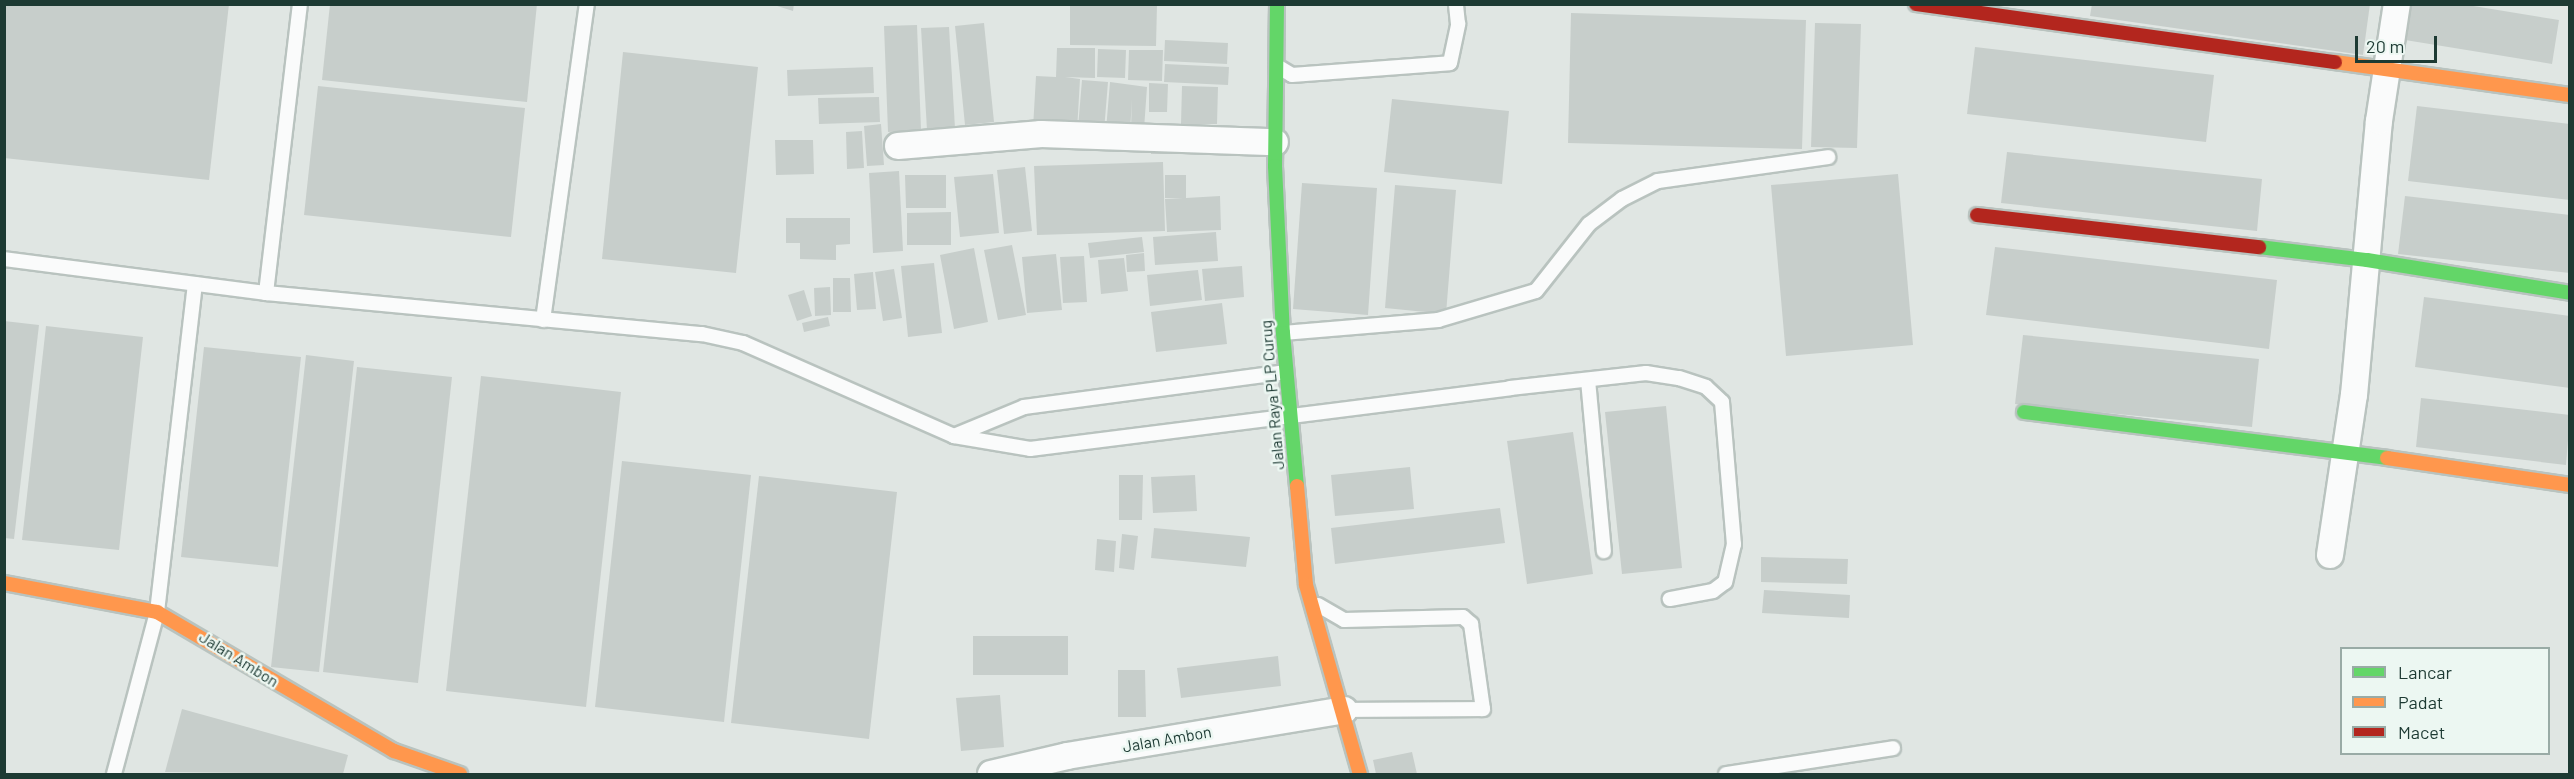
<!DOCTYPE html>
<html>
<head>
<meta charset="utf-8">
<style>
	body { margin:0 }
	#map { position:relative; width:2574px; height:779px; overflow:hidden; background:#e0e6e3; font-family:Barlow,sans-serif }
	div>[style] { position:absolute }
	.building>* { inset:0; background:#c7cecb }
	.roads { filter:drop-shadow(2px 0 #b9c3bf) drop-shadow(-2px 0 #b9c3bf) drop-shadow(0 2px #b9c3bf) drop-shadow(0 -2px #b9c3bf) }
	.lane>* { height:14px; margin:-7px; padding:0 7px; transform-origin:7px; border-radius:7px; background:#fafbfb }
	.street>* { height:26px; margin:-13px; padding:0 13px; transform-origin:13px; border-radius:13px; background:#fafbfb }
	.fast>* { height:14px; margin:-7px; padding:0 7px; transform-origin:7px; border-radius:7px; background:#63d668 }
	.slow>* { height:14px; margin:-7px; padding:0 7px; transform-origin:7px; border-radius:7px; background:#ff974d }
	.jam>* { height:14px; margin:-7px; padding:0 7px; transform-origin:7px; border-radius:7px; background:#b3261e }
	span { translate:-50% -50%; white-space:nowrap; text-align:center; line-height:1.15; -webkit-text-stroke:5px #ecf7f2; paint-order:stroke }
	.street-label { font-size:16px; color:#1d3a33 }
	.frame { position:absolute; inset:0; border:6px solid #1d3a33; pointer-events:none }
	.legend { position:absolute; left:2340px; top:647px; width:210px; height:108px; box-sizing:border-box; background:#ecf7f2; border:2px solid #99aba6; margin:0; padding:8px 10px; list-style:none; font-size:18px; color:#1d3a33 }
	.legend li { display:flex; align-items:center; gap:12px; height:30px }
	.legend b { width:30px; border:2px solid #99aba6 }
	.scale { position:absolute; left:2355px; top:36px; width:82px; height:27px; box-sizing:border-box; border:3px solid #1d3a33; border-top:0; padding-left:8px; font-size:18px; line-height:21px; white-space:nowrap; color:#1d3a33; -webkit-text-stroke:4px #ecf7f2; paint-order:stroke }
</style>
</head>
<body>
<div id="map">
	<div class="building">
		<div style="clip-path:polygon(4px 4px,229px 4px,209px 180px,4px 158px)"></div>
		<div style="clip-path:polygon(330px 4px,537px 4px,527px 102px,322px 80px)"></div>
		<div style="clip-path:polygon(771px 4px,794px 4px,793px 11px)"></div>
		<div style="clip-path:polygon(2092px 4px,2370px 4px,2363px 55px,2090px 16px)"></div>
		<div style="clip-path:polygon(2405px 4px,2461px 4px,2559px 20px,2552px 64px,2399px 39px)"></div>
		<div style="clip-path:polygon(1070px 5px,1157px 5px,1156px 46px,1070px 45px)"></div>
		<div style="clip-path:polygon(1571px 13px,1806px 20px,1802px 149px,1568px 143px)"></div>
		<div style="clip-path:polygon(984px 23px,994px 122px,965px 125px,955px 26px)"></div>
		<div style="clip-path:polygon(1815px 23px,1861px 24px,1857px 148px,1811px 147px)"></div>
		<div style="clip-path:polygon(917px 25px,921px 130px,888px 132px,884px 26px)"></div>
		<div style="clip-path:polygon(949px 27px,955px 128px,927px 130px,921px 28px)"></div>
		<div style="clip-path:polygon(1165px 40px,1228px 43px,1227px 64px,1164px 61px)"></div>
		<div style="clip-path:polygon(1975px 47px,2214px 75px,2206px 142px,1967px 114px)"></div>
		<div style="clip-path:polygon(1057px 48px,1095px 48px,1095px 78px,1065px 77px,1080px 79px,1077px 131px,1033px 128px,1036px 76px,1056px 77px)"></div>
		<div style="clip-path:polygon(1098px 49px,1126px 50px,1125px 78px,1097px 77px)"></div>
		<div style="clip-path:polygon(1129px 50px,1163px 50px,1162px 81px,1128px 80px)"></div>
		<div style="clip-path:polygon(623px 52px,758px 67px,736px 273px,602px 259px)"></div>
		<div style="clip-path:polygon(1165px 64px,1229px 67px,1228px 85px,1164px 82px)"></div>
		<div style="clip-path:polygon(873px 67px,874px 93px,788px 96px,787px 70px)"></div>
		<div style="clip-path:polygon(1082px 80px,1108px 82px,1104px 131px,1078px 128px)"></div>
		<div style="clip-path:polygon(1110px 82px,1147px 87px,1144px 129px,1131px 128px,1132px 99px,1130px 132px,1106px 130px)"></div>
		<div style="clip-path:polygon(1149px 83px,1168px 84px,1167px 112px,1149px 112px)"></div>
		<div style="clip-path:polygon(318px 86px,525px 108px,511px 237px,304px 215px)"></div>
		<div style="clip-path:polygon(1182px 86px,1218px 87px,1217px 124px,1181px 124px)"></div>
		<div style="clip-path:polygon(879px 97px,880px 122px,819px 124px,818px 98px)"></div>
		<div style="clip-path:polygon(1392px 99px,1509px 111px,1502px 184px,1384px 172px)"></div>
		<div style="clip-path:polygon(2417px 106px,2570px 124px,2570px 200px,2408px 181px)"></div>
		<div style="clip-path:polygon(881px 124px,884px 165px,867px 166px,864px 126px)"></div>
		<div style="clip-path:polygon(862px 131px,864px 168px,847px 169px,846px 132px)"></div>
		<div style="clip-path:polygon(1151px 139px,1175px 140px,1175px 154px,1151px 154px)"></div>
		<div style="clip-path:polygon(775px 140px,813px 140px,814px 174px,776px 175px)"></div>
		<div style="clip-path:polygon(2007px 152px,2262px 179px,2257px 231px,2001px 203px)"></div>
		<div style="clip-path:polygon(1163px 162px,1165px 231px,1037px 235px,1034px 166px)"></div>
		<div style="clip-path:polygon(1025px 167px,1032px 231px,1004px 234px,997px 170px)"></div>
		<div style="clip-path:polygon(899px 171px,903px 251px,873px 253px,869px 173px)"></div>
		<div style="clip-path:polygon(993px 174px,999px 233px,960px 237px,954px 177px)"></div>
		<div style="clip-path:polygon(1898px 174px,1913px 345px,1786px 356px,1771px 185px)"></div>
		<div style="clip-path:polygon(905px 175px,946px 175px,946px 208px,906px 208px)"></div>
		<div style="clip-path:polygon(1165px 175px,1186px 175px,1186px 198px,1220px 196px,1221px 230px,1167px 232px,1165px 199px,1183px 198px,1165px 198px)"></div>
		<div style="clip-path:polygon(1302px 183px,1377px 188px,1368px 315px,1293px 309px)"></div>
		<div style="clip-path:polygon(1395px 185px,1456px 190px,1446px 314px,1385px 308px)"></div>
		<div style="clip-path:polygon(2405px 196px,2570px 215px,2570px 273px,2398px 254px)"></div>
		<div style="clip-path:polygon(951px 212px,951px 245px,907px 245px,907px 213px)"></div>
		<div style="clip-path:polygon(786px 218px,850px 218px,850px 244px,836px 245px,836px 260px,800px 259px,800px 243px,786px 243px)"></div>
		<div style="clip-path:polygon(1216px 232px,1218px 261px,1155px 265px,1153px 237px)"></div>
		<div style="clip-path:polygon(1142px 237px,1144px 252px,1090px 258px,1088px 243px)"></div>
		<div style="clip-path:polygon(1012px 245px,1026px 315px,998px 320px,984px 250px)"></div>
		<div style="clip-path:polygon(1995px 247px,2277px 280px,2269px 349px,1986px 315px)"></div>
		<div style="clip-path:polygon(974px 248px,988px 322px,954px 329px,940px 255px)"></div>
		<div style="clip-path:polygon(1144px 253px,1145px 271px,1127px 272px,1126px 255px)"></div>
		<div style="clip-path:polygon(1056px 254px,1062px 310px,1027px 313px,1022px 257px)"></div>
		<div style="clip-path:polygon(1084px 256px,1087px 302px,1063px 303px,1060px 257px)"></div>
		<div style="clip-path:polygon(1124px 258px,1128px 291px,1101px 294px,1098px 260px)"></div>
		<div style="clip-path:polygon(934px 263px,942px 333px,908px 337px,901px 266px)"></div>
		<div style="clip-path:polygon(1242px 266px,1244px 297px,1205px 301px,1202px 269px)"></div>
		<div style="clip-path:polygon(894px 269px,902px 318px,883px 321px,875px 272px)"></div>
		<div style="clip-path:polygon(1198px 270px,1202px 300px,1150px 306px,1147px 275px)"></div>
		<div style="clip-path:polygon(873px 272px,876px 309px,857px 310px,854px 274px)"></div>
		<div style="clip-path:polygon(833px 278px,850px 278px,851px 312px,833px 312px)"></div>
		<div style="clip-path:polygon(830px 287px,831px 315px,815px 316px,814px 288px)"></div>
		<div style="clip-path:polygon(804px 290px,812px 316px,797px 321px,788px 295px)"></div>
		<div style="clip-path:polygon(2424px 297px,2570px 316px,2570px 388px,2415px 367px)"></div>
		<div style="clip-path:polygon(1222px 303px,1227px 344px,1156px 352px,1151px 312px)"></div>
		<div style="clip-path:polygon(828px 317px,830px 326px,804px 332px,802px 323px)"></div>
		<div style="clip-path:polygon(4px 321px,39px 325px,14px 539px,4px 538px)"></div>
		<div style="clip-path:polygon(46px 326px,143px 337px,119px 550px,22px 540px)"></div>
		<div style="clip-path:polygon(2023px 335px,2259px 359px,2252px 427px,2015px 404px)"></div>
		<div style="clip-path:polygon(204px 347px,301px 357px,278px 567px,181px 557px)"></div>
		<div style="clip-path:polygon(306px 355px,354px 361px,319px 672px,271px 667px)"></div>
		<div style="clip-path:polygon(357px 367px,452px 377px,418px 683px,323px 672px)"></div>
		<div style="clip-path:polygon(481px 376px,621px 392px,586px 707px,446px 691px)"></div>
		<div style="clip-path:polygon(2421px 398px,2570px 415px,2566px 465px,2416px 447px)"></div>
		<div style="clip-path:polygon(1666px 406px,1682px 568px,1622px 574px,1605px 412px)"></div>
		<div style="clip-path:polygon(1573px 432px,1593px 574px,1527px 584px,1507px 441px)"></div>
		<div style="clip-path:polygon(622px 461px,751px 475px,724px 722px,595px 707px)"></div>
		<div style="clip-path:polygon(1410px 467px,1414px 509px,1335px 516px,1331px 475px)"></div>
		<div style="clip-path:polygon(1119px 475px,1143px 475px,1142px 520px,1119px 520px)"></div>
		<div style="clip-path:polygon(1195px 475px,1197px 511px,1153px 513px,1151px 477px)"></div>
		<div style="clip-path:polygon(759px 476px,897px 492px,869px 739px,731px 723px)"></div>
		<div style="clip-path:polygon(1500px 508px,1505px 543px,1335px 564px,1331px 528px)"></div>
		<div style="clip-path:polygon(1154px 528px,1250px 537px,1246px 567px,1151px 558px)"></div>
		<div style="clip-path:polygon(1122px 534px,1138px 536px,1134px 570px,1119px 568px)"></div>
		<div style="clip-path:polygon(1097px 539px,1116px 541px,1114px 572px,1095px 570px)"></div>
		<div style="clip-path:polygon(1761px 557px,1848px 559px,1847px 584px,1761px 582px)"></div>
		<div style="clip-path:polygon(1764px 590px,1850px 595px,1849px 618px,1762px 613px)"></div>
		<div style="clip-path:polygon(973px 636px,1068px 636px,1068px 675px,973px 675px)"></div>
		<div style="clip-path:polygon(1278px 656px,1281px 686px,1181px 698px,1177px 668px)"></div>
		<div style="clip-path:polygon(1118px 670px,1145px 670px,1146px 717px,1118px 717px)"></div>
		<div style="clip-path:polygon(1000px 695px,1004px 747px,961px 751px,956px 698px)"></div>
		<div style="clip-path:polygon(182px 709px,348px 755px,343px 774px,165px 772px)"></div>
		<div style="clip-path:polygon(1412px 752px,1417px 774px,1376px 774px,1373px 760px)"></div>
	</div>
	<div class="roads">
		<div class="lane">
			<div style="left:1277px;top:66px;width:17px;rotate:31deg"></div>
			<div style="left:1292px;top:75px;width:158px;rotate:-4.3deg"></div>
			<div style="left:1450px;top:63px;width:40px;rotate:-78deg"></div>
			<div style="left:1458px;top:24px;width:20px;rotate:-96deg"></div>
			<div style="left:4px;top:259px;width:264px;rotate:7.4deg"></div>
			<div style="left:266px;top:293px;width:438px;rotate:5.4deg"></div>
			<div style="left:702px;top:334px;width:42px;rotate:12.4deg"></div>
			<div style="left:743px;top:343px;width:231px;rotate:23.8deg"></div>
			<div style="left:954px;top:436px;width:77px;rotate:9.7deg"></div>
			<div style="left:1030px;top:449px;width:484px;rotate:-7.2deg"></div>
			<div style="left:1510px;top:388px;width:137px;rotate:-6.3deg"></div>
			<div style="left:1646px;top:373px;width:33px;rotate:9deg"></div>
			<div style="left:1679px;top:378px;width:28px;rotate:18deg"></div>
			<div style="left:1706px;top:387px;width:22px;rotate:43deg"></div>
			<div style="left:1722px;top:402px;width:143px;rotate:85.2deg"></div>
			<div style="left:1734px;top:544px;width:39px;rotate:103deg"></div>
			<div style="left:1725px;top:582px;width:15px;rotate:143deg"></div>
			<div style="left:1713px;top:591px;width:44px;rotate:169.5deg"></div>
			<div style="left:266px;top:293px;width:291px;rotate:-83.3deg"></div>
			<div style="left:543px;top:320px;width:319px;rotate:-82.1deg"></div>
			<div style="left:1283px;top:333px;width:156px;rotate:-4.8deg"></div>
			<div style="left:1438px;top:320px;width:102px;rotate:-16.5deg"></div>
			<div style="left:1536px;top:291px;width:85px;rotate:-51.7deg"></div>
			<div style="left:1589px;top:224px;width:41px;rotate:-37.1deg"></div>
			<div style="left:1622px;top:199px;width:40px;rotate:-26.6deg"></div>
			<div style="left:1658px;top:181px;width:172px;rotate:-8deg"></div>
			<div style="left:1588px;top:380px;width:172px;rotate:84.7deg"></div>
			<div style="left:954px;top:436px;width:76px;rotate:-22.5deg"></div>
			<div style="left:1024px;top:407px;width:263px;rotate:-7.6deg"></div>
			<div style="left:1318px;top:605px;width:30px;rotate:30deg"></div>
			<div style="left:1344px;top:620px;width:119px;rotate:-1.4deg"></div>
			<div style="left:1463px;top:617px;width:11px;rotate:41deg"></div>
			<div style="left:1471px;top:624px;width:86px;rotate:82deg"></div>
			<div style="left:1483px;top:709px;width:139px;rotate:179.6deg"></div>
			<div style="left:114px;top:774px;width:168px;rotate:-75.1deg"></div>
			<div style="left:157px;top:612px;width:330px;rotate:-83.4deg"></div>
			<div style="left:1726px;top:774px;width:169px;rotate:-8.8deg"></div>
		</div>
		<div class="street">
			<div style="left:898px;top:146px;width:144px;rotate:-4.8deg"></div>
			<div style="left:1041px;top:134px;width:234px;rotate:2deg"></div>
			<div style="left:2330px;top:555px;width:162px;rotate:-81.5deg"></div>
			<div style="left:2354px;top:395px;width:275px;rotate:-84.8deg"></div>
			<div style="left:2379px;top:121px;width:118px;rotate:-81.3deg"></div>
			<div style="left:991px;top:774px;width:78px;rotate:-13.3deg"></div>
			<div style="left:1067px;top:756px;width:281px;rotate:-9.4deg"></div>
		</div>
		<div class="fast">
			<div style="left:1277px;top:4px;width:162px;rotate:90.7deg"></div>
			<div style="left:1275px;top:166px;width:167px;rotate:87.3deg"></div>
			<div style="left:1283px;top:333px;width:154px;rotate:84.8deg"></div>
			<div style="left:2259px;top:247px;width:109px;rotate:6.9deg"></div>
			<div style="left:2367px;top:260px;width:206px;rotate:9.2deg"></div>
			<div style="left:2024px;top:412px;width:366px;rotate:7.2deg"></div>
		</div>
		<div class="slow">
			<div style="left:2335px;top:62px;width:237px;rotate:8deg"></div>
			<div style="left:2387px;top:458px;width:185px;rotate:8.4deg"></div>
			<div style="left:1297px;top:486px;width:99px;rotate:84.8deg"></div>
			<div style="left:1306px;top:585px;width:197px;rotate:74.1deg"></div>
			<div style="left:4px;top:583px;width:156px;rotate:10.7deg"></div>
			<div style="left:157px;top:612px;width:275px;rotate:30.4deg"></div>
			<div style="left:394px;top:751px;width:70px;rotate:19.2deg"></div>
		</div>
		<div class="jam">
			<div style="left:1916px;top:4px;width:423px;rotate:7.9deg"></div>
			<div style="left:1977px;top:215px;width:284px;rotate:6.5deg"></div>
		</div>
	</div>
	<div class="street-label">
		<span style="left:1272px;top:395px;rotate:-95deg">Jalan Raya PLP Curug</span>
		<span style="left:239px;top:659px;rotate:32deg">Jalan Ambon</span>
		<span style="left:1167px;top:739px;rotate:-10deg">Jalan Ambon</span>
	</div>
	<div class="frame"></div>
	<ul class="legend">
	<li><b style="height:8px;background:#63d668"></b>Lancar</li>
	<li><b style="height:8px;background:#ff974d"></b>Padat</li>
	<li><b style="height:8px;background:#b3261e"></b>Macet</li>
	</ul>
	<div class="scale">20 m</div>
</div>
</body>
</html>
